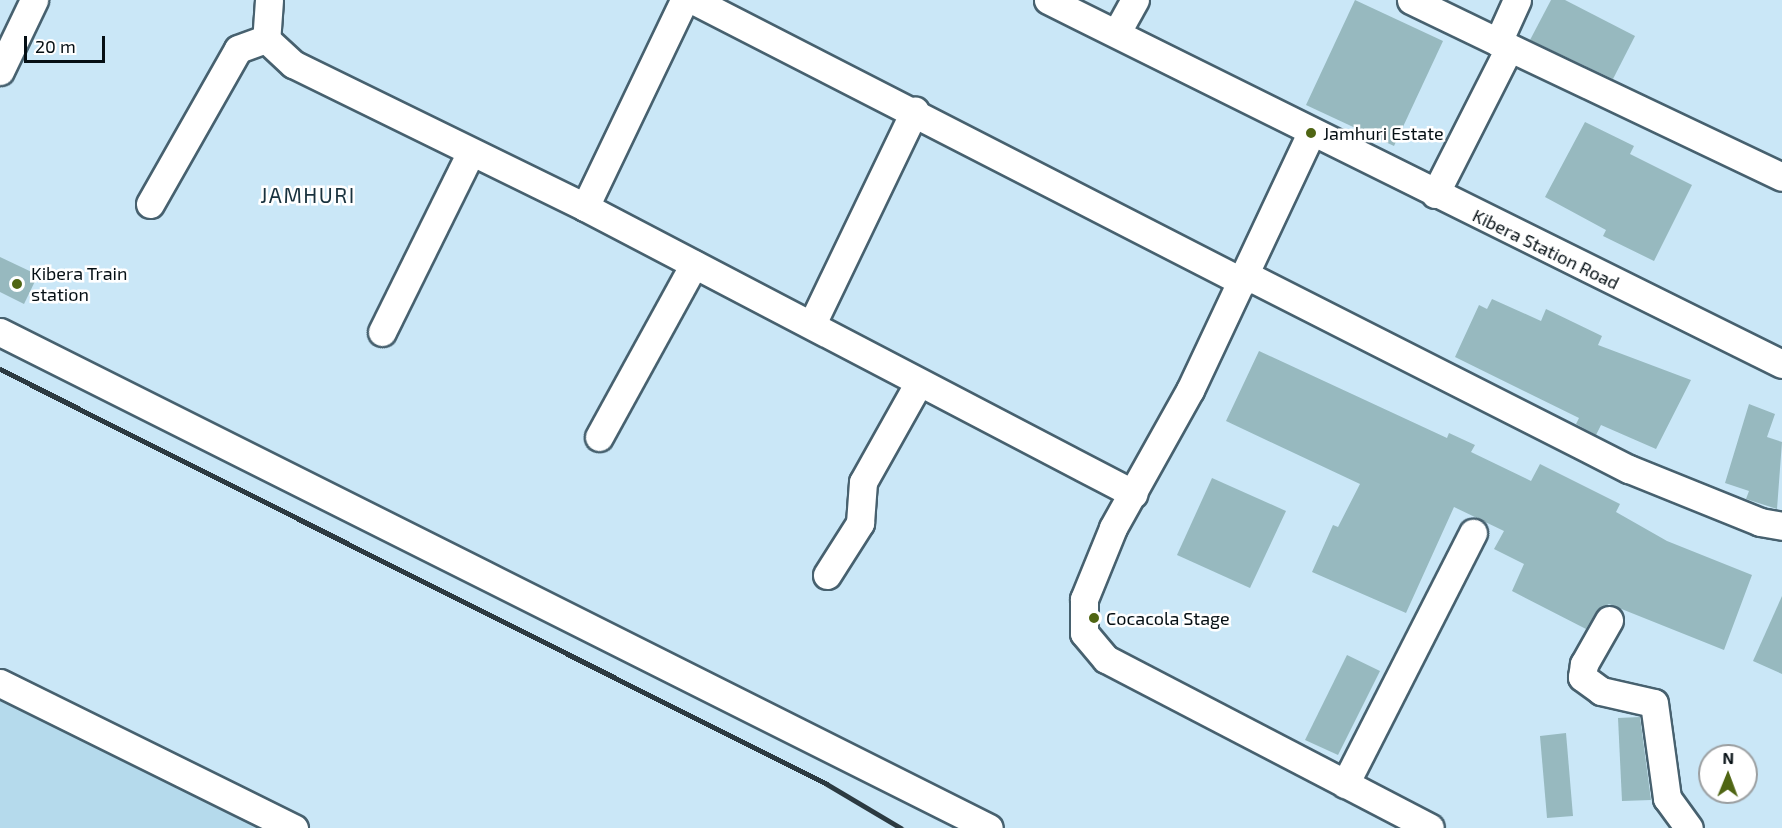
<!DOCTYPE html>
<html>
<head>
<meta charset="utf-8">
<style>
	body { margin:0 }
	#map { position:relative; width:1782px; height:828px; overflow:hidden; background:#cae7f7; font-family:"Exo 2",sans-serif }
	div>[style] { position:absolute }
	.built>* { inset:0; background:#b5daec }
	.building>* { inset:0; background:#97b9bf }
	.roads { filter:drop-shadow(2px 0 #47616f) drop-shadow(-2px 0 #47616f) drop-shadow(0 2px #47616f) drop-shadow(0 -2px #47616f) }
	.minor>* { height:27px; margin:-13.5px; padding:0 13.5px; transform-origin:13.5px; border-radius:13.5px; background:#fff }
	.rail>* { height:4.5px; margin:-2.25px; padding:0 2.25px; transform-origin:2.25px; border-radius:2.25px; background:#2c3a41 }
	.dots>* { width:16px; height:16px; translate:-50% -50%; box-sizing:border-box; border:3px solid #fff; border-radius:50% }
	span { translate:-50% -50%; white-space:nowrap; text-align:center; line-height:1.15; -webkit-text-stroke:5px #fff; paint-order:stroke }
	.poi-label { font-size:18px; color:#050f14 }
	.left { translate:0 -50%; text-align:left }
	.street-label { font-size:18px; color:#050f14 }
	.quarter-label { font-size:21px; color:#19323e; letter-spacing:1.5px }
	.north { position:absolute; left:1698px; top:744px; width:60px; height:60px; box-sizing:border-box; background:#fff; border:2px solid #9b9fa1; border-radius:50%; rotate:1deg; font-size:16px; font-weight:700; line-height:24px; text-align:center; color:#050f14 }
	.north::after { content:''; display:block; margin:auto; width:21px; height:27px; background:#4f6513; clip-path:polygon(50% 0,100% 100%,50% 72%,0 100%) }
	.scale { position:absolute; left:24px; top:36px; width:81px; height:27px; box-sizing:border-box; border:3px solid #050f14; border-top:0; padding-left:8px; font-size:18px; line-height:21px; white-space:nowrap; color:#050f14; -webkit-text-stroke:4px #fff; paint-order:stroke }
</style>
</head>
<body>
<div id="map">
	<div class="built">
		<div style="clip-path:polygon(0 698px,264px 828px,0 828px)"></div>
	</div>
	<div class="building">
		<div style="clip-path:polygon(1355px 0,1443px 41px,1394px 146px,1306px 105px)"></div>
		<div style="clip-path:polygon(1551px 0,1565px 0,1635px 36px,1613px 79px,1530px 40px)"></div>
		<div style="clip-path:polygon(1585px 122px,1634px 146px,1630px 154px,1692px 185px,1654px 261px,1603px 236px,1606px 230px,1545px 197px)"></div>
		<div style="clip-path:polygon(0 257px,38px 275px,24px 304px,0 292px)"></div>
		<div style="clip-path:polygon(1492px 299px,1541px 321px,1546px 309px,1602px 336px,1598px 345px,1691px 380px,1656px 449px,1601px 425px,1596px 435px,1576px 424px,1579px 418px,1455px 357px,1479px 305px,1487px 309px)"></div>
		<div style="clip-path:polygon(1259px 351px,1447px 438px,1449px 433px,1475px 445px,1471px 452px,1531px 481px,1540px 464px,1620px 504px,1616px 512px,1667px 541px,1752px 575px,1724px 650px,1609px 604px,1596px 612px,1586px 629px,1512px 591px,1524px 564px,1494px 549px,1504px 531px,1454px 507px,1406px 613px,1312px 572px,1333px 525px,1338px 527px,1360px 484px,1226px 421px)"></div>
		<div style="clip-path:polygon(1749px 404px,1775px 414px,1767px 437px,1782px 442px,1777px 509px,1746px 499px,1749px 491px,1725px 483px)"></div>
		<div style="clip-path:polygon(1212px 478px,1286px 511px,1250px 588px,1177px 555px)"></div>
		<div style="clip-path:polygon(1782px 596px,1782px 674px,1753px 661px)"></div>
		<div style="clip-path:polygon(1347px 655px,1380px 671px,1338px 755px,1305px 740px)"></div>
		<div style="clip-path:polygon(1640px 717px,1651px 800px,1622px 801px,1618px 718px)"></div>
		<div style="clip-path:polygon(1566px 733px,1573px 816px,1547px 818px,1540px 736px)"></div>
	</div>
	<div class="roads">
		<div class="minor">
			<div style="left:269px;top:0;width:39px;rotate:94deg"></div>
			<div style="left:266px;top:39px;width:37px;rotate:43deg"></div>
			<div style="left:293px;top:64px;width:325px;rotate:26.1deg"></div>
			<div style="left:585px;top:207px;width:619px;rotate:27.6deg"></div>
			<div style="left:693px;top:0;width:618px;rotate:27.15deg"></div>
			<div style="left:1048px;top:0;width:819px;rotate:26.38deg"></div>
			<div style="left:1411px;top:0;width:97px;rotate:25.8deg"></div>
			<div style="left:1498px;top:42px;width:46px;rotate:-65.7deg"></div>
			<div style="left:1117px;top:32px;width:37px;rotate:-61deg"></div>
			<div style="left:1498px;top:42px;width:314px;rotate:25.4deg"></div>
			<div style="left:0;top:71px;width:79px;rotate:-64.4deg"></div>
			<div style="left:1311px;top:133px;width:284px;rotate:115.2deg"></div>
			<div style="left:1190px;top:390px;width:158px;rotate:119.2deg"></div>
			<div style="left:1113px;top:528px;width:77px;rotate:112.2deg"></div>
			<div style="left:1084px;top:599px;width:34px;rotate:90deg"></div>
			<div style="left:1084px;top:633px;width:34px;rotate:50deg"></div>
			<div style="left:1106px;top:659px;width:365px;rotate:27.5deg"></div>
			<div style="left:1435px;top:194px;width:164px;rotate:-63.1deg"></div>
			<div style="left:150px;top:204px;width:178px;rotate:-60.4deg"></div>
			<div style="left:238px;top:49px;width:30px;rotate:-20deg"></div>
			<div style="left:585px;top:207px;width:229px;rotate:-64.4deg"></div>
			<div style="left:1246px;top:275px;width:429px;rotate:26.9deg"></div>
			<div style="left:1629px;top:469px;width:141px;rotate:22deg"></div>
			<div style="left:1760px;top:522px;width:22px;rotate:10deg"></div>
			<div style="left:812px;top:324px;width:237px;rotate:-64.3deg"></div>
			<div style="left:0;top:332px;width:1106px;rotate:26.63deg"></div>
			<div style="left:382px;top:332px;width:199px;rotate:-63.7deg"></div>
			<div style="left:599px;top:437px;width:197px;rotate:-61.2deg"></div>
			<div style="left:827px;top:575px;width:62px;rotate:-57.6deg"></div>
			<div style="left:860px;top:523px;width:41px;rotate:-85.8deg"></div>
			<div style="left:863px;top:482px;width:112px;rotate:-60.7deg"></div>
			<div style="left:1609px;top:620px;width:51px;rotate:119.6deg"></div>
			<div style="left:1584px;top:664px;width:13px;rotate:99deg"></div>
			<div style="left:1582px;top:677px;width:24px;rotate:36deg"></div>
			<div style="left:1601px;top:691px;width:54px;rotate:12.8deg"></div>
			<div style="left:1654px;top:703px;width:96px;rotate:82.2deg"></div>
			<div style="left:1667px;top:798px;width:37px;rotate:54deg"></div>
			<div style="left:0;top:683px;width:328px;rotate:26.3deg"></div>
			<div style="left:1345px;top:784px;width:282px;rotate:-63deg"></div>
		</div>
	</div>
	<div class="rail">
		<div style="left:0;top:369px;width:925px;rotate:26.65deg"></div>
		<div style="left:827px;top:784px;width:86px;rotate:30.7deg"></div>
	</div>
	<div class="dots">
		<div style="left:1311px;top:133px;background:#4f6513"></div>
		<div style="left:17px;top:284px;background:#4f6513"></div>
		<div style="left:1094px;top:618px;background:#4f6513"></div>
	</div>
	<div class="poi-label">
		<span class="left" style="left:1323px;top:133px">Jamhuri Estate</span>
		<span class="left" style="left:31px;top:284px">Kibera Train<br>station</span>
		<span class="left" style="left:1106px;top:618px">Cocacola Stage</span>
	</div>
	<div class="street-label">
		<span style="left:1546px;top:249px;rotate:26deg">Kibera Station Road</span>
	</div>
	<div class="quarter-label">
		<span style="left:308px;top:195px">JAMHURI</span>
	</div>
	<div class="north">N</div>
	<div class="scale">20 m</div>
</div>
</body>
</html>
